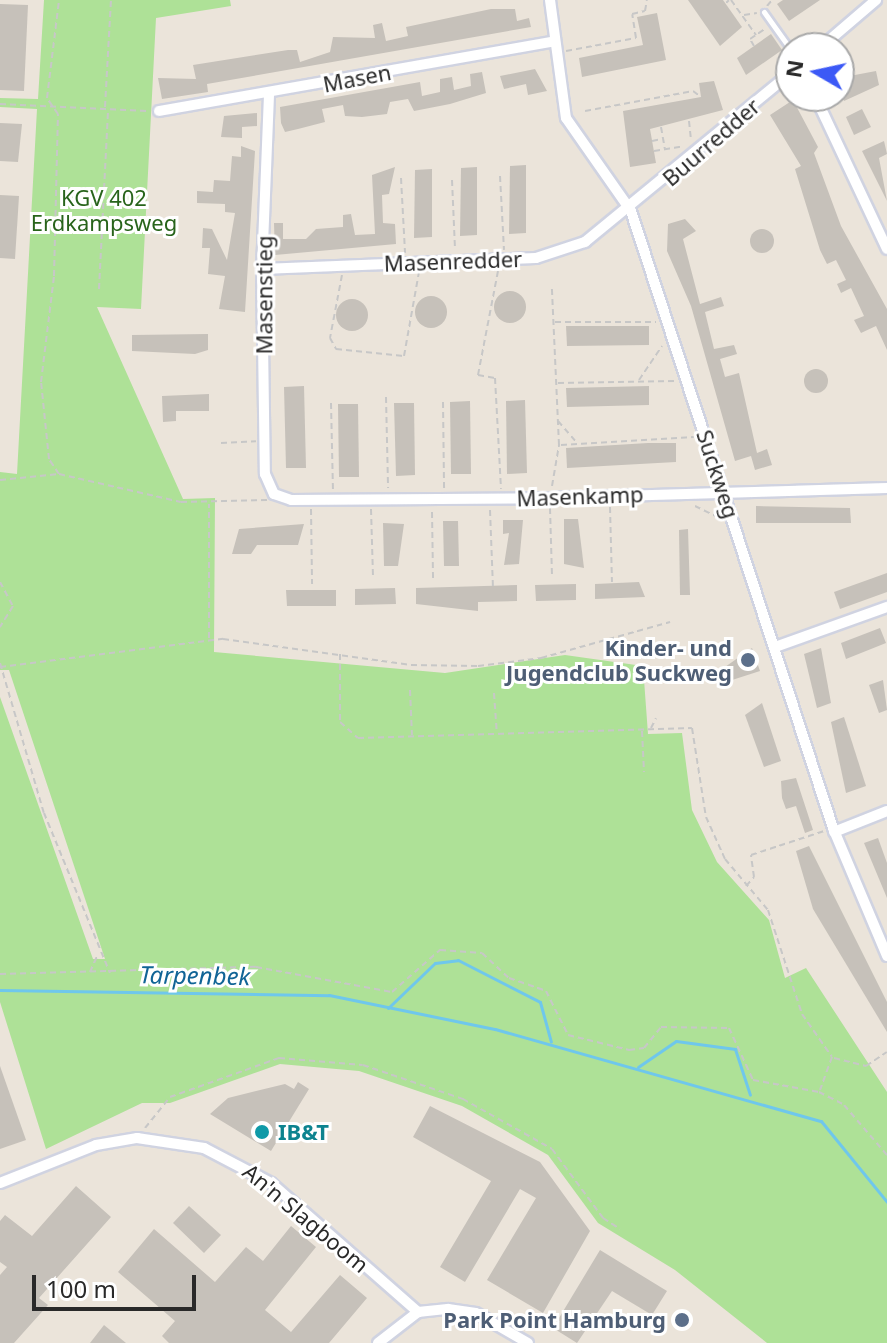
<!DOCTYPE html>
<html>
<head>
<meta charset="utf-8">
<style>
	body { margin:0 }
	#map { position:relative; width:887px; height:1343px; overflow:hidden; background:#ebe4da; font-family:"Noto Sans",sans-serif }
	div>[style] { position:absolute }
	.green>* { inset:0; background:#aee197 }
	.stream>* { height:3px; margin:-1.5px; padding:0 1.5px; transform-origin:1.5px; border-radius:1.5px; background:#6fc7ec }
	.building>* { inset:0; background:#c6c1ba }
	.round { border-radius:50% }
	.path>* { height:2px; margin-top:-1px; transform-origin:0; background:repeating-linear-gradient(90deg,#c7c7c7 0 6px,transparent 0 10px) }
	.roads { filter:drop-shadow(2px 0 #d0d3e1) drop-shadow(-2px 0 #d0d3e1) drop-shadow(0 2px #d0d3e1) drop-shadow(0 -2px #d0d3e1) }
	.service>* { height:5px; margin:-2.5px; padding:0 2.5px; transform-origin:2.5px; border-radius:2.5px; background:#fff }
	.minor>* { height:10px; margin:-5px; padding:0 5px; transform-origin:5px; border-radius:5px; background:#fff }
	.dots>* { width:22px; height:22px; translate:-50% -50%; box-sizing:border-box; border:4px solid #fff; border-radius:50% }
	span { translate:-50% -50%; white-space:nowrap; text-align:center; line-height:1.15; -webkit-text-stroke:6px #fff; paint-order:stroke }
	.street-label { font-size:22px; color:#292929 }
	.park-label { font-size:22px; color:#28641b }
	.service-label { font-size:22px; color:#4e5e75; font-weight:700 }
	.right { translate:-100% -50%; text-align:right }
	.culture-label { font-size:22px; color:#0d838f; font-weight:700 }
	.left { translate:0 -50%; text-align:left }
	.water-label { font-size:24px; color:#106496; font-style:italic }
	.north { position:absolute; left:775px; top:32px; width:80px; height:80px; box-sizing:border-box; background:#fff; border:2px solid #a9a9a9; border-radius:50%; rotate:279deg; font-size:22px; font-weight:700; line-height:32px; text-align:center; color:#292929 }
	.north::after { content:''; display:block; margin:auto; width:28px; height:36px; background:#3c59f6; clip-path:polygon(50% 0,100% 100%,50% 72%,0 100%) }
	.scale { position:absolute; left:32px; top:1275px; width:164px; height:36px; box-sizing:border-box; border:4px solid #292929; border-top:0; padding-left:10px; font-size:24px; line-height:28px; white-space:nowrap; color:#292929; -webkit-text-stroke:6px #fff; paint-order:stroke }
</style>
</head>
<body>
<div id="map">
	<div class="green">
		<div style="clip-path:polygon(44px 0,230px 0,231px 6px,156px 18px,141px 309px,97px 307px,183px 499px,215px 498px,214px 652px,445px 673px,565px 655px,643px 666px,648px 734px,682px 733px,692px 810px,717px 862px,769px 920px,785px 978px,806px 968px,887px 1092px,887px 1343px,767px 1343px,675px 1270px,598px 1223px,548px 1155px,462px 1106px,359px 1071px,280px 1064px,170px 1103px,142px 1103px,46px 1149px,0 1002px,0 697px,93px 959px,105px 959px,9px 670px,0 670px,0 472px,17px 474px,37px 109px,0 107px,0 98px,38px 99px)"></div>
	</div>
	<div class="stream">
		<div style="left:0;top:990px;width:329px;rotate:0.9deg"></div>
		<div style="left:329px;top:995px;width:169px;rotate:11.6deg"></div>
		<div style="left:495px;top:1029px;width:339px;rotate:15.8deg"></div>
		<div style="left:821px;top:1121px;width:104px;rotate:50.8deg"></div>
		<div style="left:388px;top:1008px;width:65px;rotate:-43.8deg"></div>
		<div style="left:435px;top:963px;width:23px;rotate:-7deg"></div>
		<div style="left:458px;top:960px;width:92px;rotate:27.1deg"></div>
		<div style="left:540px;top:1002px;width:41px;rotate:74.6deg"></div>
		<div style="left:638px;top:1067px;width:46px;rotate:-34.4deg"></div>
		<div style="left:676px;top:1041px;width:60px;rotate:7.7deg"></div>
		<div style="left:735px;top:1049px;width:48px;rotate:71.9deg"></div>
	</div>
	<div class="building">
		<div style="clip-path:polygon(688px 0,723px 0,742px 27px,720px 46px)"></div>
		<div style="clip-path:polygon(783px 0,820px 0,789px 21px,777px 4px)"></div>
		<div style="clip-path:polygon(0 4px,28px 5px,24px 91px,0 90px)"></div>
		<div style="clip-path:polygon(491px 9px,515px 9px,517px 21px,529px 18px,531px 27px,207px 84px,208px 92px,162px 99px,158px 78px,196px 79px,193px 65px,288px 50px,297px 50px,300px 62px,330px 52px,333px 37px,375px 38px,373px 25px,382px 23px,386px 41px,408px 36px,406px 27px)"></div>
		<div style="clip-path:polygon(657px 13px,666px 60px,582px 77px,579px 58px,643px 45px,637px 17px)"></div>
		<div style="clip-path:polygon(771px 34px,782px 50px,746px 75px,737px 58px)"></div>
		<div style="clip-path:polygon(535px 69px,547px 91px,528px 95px,526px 84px,504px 89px,500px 76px)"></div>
		<div style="clip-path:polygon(876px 71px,879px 85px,844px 101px,839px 78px)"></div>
		<div style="clip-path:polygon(482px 72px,486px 93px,450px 104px,414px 111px,408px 99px,390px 102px,387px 114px,362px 117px,345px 116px,343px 105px,322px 109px,325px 122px,298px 129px,285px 132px,281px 123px,280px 107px,420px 82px,422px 96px,440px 92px,440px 79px,452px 77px,454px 90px,471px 86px,470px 74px)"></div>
		<div style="clip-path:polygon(714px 81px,723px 110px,650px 129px,656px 163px,630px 167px,623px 111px,701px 97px,699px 83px)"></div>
		<div style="clip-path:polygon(793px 100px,818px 147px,814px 153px,841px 226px,887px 309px,887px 350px,876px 326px,861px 333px,854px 320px,864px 316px,851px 288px,841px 293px,837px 284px,846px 280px,836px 260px,827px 264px,820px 250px,795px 169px,801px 166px,770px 115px)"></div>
		<div style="clip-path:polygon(862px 109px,871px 127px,854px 135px,846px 117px)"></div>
		<div style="clip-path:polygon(257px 113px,257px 126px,242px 127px,242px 138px,221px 137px,224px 116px)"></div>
		<div style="clip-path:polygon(0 123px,22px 124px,18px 162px,0 161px)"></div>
		<div style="clip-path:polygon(884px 141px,887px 154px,879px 158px,887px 201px,862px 151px)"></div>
		<div style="clip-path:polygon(241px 146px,255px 151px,245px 312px,219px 309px,225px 276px,208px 274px,210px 248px,202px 248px,203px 228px,212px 229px,227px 260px,235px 213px,225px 212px,225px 204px,197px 203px,197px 191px,213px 192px,214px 180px,230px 181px,232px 156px,241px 157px)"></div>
		<div style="clip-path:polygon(526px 165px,526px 233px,509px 234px,510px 166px)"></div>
		<div style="clip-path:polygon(395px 167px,389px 194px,382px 195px,383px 223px,395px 224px,396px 244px,275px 255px,274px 223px,283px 223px,283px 239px,306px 239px,316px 229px,343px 227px,343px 215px,351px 214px,355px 235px,375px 234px,372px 175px)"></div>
		<div style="clip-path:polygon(477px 167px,477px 235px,460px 236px,461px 168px)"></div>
		<div style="clip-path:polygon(432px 169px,432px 237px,414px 238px,415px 170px)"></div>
		<div style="clip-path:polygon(0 195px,19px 196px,15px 259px,0 258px)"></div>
		<div style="clip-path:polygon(685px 219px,696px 231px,683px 239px,700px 304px,721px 297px,724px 306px,705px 312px,714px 349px,734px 345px,737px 354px,720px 359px,725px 377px,739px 373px,757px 453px,767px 449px,772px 465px,755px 470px,751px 456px,735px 461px,691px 306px,667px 251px,668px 224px)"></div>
		<div class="round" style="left:750px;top:229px;width:24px;height:24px"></div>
		<div class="round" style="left:494px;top:291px;width:32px;height:32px"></div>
		<div class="round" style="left:415px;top:296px;width:32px;height:32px"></div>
		<div class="round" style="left:336px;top:299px;width:32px;height:32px"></div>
		<div style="clip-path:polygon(566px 326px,649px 326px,649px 345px,567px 346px)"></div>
		<div style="clip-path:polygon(208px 334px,208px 350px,195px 354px,132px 351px,132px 335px)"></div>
		<div class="round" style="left:804px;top:369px;width:24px;height:24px"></div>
		<div style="clip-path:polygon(304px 386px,306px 468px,286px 468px,284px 387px)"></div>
		<div style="clip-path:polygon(649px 386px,649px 405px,567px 407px,566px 388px)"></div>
		<div style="clip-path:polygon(209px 394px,209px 411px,176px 411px,176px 421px,163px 422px,162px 396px)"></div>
		<div style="clip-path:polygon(525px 400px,527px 473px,507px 474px,506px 401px)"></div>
		<div style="clip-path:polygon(470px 401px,471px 474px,451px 474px,450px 402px)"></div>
		<div style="clip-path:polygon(394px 403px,414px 403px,415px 475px,396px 476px)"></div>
		<div style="clip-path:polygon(338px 404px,358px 404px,359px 477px,339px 477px)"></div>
		<div style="clip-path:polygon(648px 443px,676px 443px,676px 462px,567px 468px,566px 448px)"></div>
		<div style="clip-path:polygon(756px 506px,850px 508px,851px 523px,756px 523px)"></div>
		<div style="clip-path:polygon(564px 519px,578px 519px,584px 568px,564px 564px)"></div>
		<div style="clip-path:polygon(503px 520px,523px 520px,519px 564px,504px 565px,509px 533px,503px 534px)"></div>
		<div style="clip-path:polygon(443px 521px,458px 521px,459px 566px,444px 566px)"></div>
		<div style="clip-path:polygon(383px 523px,404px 524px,398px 566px,384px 566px)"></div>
		<div style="clip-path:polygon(304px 524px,298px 545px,257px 545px,251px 554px,232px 554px,239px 529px)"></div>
		<div style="clip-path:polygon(688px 529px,690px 595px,680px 595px,679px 530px)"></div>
		<div style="clip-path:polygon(887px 573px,887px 592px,840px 609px,834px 592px)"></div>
		<div style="clip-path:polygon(639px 582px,645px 597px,595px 599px,595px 584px)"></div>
		<div style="clip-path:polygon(576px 584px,576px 600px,536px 601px,535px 585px)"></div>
		<div style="clip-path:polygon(517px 585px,517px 601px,478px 602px,478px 611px,416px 604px,416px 588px)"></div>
		<div style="clip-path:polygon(395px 588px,396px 604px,355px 605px,355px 589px)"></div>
		<div style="clip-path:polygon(286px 590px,336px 590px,336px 606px,287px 606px)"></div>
		<div style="clip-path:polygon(880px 628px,886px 643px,846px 659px,841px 643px)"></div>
		<div style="clip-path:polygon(752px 648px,760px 671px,729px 681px,725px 667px)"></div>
		<div style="clip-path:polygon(821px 648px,831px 703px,817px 708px,804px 654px)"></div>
		<div style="clip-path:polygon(883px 680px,887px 710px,879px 713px,869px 685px)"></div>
		<div style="clip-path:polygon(762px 703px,781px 761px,764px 767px,745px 715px)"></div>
		<div style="clip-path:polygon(844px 717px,866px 786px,846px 793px,831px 722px)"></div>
		<div style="clip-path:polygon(796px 778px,813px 830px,805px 833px,796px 806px,786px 809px,782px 798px,781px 781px)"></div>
		<div style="clip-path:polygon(878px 838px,887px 863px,887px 898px,864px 843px)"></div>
		<div style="clip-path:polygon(809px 846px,887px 1002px,887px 1032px,813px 909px,796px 851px)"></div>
		<div style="clip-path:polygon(0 1066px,26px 1140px,0 1149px)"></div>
		<div style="clip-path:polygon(298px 1082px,309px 1089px,271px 1151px,210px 1114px,228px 1098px,285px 1084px,294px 1089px)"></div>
		<div style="clip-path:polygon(430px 1106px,540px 1162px,590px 1231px,543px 1313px,487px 1280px,536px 1198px,520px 1189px,465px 1282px,440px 1267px,491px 1181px,413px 1137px)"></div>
		<div style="clip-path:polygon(76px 1186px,111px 1217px,39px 1298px,48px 1305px,14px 1343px,0 1343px,0 1275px,7px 1267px,0 1262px,0 1221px,5px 1215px,32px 1236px)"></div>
		<div style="clip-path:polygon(189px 1206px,221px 1235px,204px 1253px,173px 1223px)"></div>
		<div style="clip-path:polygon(291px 1226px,316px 1247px,265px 1310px,291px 1332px,340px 1275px,367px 1298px,329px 1343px,169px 1343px,162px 1336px,175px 1321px,118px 1272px,154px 1229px,215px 1282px,246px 1247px,263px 1261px)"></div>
		<div style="clip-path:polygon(600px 1250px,667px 1291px,652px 1315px,612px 1291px,577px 1343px,553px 1328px)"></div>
		<div style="clip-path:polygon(104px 1325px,126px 1343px,90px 1343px)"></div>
	</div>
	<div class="path">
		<div style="left:731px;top:0;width:43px;rotate:54.5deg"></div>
		<div style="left:726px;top:3px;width:4px;rotate:-45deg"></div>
		<div style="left:767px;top:6px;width:8px;rotate:-50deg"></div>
		<div style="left:744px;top:15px;width:13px;rotate:-9deg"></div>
		<div style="left:754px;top:46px;width:8px;rotate:-120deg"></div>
		<div style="left:750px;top:39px;width:18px;rotate:-34deg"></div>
		<div style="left:566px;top:51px;width:71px;rotate:-10.5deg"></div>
		<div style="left:636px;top:38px;width:24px;rotate:-99deg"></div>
		<div style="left:632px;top:14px;width:13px;rotate:-13deg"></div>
		<div style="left:645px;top:11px;width:11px;rotate:-80deg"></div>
		<div style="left:0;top:104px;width:147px;rotate:2.7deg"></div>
		<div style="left:105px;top:107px;width:107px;rotate:-86.8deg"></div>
		<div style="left:585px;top:111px;width:110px;rotate:-10.5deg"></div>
		<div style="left:693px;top:91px;width:10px;rotate:37deg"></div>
		<div style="left:689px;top:121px;width:19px;rotate:84deg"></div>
		<div style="left:661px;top:127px;width:22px;rotate:80deg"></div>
		<div style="left:652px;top:141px;width:10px;rotate:-11deg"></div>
		<div style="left:654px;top:151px;width:30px;rotate:-9deg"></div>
		<div style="left:500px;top:176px;width:74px;rotate:86.9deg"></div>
		<div style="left:401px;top:178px;width:75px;rotate:86.9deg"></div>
		<div style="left:452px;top:180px;width:70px;rotate:87.5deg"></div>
		<div style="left:498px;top:271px;width:106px;rotate:100.9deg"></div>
		<div style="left:478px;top:375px;width:17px;rotate:10deg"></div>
		<div style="left:495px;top:378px;width:111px;rotate:86.9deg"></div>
		<div style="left:342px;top:275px;width:64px;rotate:100.8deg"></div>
		<div style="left:330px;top:338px;width:13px;rotate:61deg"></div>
		<div style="left:336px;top:349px;width:68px;rotate:5.9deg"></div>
		<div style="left:404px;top:356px;width:85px;rotate:-79.9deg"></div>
		<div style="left:99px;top:289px;width:180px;rotate:-87.1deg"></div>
		<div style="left:555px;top:322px;width:101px"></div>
		<div style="left:639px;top:380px;width:41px;rotate:-55.9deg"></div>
		<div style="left:558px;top:383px;width:117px;rotate:-1deg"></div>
		<div style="left:386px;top:397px;width:91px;rotate:88.7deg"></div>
		<div style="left:443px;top:402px;width:87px;rotate:89.3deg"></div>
		<div style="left:331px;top:403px;width:86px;rotate:88.7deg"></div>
		<div style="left:558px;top:421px;width:29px;rotate:49deg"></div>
		<div style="left:221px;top:443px;width:35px;rotate:-3deg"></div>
		<div style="left:561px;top:445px;width:133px;rotate:-3.4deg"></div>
		<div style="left:59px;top:474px;width:18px;rotate:-124deg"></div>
		<div style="left:49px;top:459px;width:77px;rotate:-95.9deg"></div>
		<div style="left:41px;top:382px;width:107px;rotate:-83deg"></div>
		<div style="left:54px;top:276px;width:162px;rotate:-88.6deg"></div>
		<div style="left:58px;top:114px;width:19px;rotate:-125deg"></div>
		<div style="left:47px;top:98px;width:99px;rotate:-83deg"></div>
		<div style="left:0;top:480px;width:59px;rotate:-5.8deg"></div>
		<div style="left:59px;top:474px;width:125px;rotate:12.9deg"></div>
		<div style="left:181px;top:502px;width:86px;rotate:-1.3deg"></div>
		<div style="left:552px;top:486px;width:42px;rotate:-80.3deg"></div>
		<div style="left:559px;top:445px;width:157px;rotate:-92.6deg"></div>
		<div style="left:695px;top:506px;width:28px;rotate:26deg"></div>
		<div style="left:610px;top:507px;width:75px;rotate:88.5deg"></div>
		<div style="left:550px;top:508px;width:66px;rotate:88.3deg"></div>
		<div style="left:311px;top:509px;width:75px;rotate:89.2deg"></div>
		<div style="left:371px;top:509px;width:66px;rotate:88.3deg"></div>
		<div style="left:490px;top:510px;width:79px;rotate:87.8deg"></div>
		<div style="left:432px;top:512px;width:66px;rotate:89.1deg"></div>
		<div style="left:0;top:582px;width:27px;rotate:62deg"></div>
		<div style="left:13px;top:606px;width:25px;rotate:122deg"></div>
		<div style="left:209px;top:638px;width:134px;rotate:-90deg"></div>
		<div style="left:340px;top:654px;width:68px;rotate:90deg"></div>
		<div style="left:340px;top:722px;width:24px;rotate:42deg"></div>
		<div style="left:358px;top:738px;width:334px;rotate:-1.7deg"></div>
		<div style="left:692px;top:728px;width:90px;rotate:81.1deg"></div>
		<div style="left:706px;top:817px;width:46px;rotate:65.7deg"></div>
		<div style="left:725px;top:859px;width:67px;rotate:49.9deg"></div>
		<div style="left:768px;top:910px;width:109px;rotate:71.9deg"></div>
		<div style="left:802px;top:1014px;width:52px;rotate:55.1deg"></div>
		<div style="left:832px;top:1057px;width:35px;rotate:110deg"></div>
		<div style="left:0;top:663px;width:156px;rotate:73.7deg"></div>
		<div style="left:44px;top:813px;width:173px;rotate:67.6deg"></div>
		<div style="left:0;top:667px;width:225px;rotate:-7.2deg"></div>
		<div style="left:223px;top:639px;width:190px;rotate:7.9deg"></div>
		<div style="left:411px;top:665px;width:67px;rotate:0.9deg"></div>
		<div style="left:478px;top:666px;width:64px;rotate:-7.2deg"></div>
		<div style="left:541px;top:658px;width:134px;rotate:-15.6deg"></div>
		<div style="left:410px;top:690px;width:45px;rotate:87.5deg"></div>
		<div style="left:494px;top:693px;width:39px;rotate:86deg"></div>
		<div style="left:651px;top:728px;width:11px;rotate:-63deg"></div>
		<div style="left:642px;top:731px;width:41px;rotate:87.2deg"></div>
		<div style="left:746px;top:886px;width:12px;rotate:-48deg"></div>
		<div style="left:754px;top:877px;width:22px;rotate:-98deg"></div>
		<div style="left:751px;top:855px;width:77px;rotate:-18.2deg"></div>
		<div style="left:90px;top:972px;width:17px;rotate:-66deg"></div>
		<div style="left:0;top:974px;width:256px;rotate:-1.6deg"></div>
		<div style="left:256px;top:967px;width:138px;rotate:10.4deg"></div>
		<div style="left:392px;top:992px;width:64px;rotate:-41.2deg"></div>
		<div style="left:440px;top:950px;width:42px;rotate:4.1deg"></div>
		<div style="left:482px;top:953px;width:37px;rotate:43deg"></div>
		<div style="left:509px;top:978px;width:39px;rotate:19deg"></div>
		<div style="left:546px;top:991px;width:49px;rotate:63.4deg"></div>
		<div style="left:568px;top:1035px;width:63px;rotate:13.8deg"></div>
		<div style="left:629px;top:1050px;width:15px;rotate:-8deg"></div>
		<div style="left:644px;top:1048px;width:27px;rotate:-51deg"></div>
		<div style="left:661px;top:1027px;width:68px;rotate:0.8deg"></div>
		<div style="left:729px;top:1028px;width:57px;rotate:65.2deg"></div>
		<div style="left:753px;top:1080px;width:67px;rotate:10.3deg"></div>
		<div style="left:819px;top:1092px;width:28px;rotate:27deg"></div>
		<div style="left:844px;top:1105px;width:66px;rotate:49.3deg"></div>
		<div style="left:834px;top:1058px;width:33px;rotate:14deg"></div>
		<div style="left:866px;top:1066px;width:25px;rotate:-34deg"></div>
		<div style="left:145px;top:1128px;width:40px;rotate:-51deg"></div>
		<div style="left:170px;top:1097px;width:116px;rotate:-19.7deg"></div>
		<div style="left:279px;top:1058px;width:84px;rotate:4.8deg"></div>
		<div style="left:363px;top:1065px;width:106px;rotate:18.8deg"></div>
		<div style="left:463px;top:1099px;width:102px;rotate:29.3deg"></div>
		<div style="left:552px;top:1149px;width:86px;rotate:53.5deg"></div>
		<div style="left:603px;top:1218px;width:20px;rotate:33deg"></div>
	</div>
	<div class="roads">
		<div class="service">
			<div style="left:764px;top:12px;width:47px;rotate:54.6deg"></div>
		</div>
		<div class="minor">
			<div style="left:550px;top:0;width:119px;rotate:82.3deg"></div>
			<div style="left:566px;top:118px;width:113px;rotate:55deg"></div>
			<div style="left:631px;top:211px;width:649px;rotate:71.87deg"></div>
			<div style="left:833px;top:828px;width:139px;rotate:67.1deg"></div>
			<div style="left:820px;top:48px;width:74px;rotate:-40.6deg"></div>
			<div style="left:269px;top:95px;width:174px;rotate:92.3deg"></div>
			<div style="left:262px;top:269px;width:205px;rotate:89.2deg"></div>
			<div style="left:265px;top:474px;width:22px;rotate:66deg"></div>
			<div style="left:274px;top:494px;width:18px;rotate:19deg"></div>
			<div style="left:291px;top:500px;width:259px;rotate:-0.4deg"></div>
			<div style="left:550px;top:498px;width:337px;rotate:-1.7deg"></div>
			<div style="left:815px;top:96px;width:169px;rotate:64.8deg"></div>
			<div style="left:159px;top:111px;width:402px;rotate:-10deg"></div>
			<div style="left:262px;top:269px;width:274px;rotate:-2.3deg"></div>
			<div style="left:536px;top:258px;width:52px;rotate:-18.1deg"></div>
			<div style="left:585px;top:242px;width:266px;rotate:-39.4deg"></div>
			<div style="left:775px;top:647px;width:119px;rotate:-19.7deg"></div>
			<div style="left:834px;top:832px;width:57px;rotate:-21.6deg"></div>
			<div style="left:0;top:1183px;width:103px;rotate:-21.6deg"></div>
			<div style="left:96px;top:1145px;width:42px;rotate:-9.7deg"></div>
			<div style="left:137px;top:1138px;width:68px;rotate:8.5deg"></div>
			<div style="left:204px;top:1148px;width:76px;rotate:27.6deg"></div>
			<div style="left:271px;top:1183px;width:196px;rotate:41.3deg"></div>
			<div style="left:378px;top:1343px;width:51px;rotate:-37.8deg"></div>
			<div style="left:418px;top:1312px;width:30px;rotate:-6deg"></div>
			<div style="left:448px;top:1309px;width:28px;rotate:8deg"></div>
			<div style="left:476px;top:1313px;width:60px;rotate:30deg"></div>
		</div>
	</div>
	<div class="dots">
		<div style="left:748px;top:660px;background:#5c6f8a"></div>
		<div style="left:262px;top:1132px;background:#0f9aa8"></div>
		<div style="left:682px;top:1320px;background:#5c6f8a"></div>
	</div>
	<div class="street-label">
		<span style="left:357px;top:78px;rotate:-11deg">Masen</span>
		<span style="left:711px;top:142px;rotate:-41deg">Buurredder</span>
		<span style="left:453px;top:261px;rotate:-2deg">Masenredder</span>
		<span style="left:264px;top:295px;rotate:-90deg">Masenstieg</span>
		<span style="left:718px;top:474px;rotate:72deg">Suckweg</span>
		<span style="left:580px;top:496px;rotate:-2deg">Masenkamp</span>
		<span style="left:306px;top:1218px;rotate:40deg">An'n Slagboom</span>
	</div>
	<div class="park-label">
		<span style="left:104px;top:210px">KGV 402<br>Erdkampsweg</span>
	</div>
	<div class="service-label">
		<span class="right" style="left:732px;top:660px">Kinder- und<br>Jugendclub Suckweg</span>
		<span class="right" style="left:666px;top:1320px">Park Point Hamburg</span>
	</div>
	<div class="culture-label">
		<span class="left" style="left:278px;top:1132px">IB&amp;T</span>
	</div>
	<div class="water-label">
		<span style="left:195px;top:975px;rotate:1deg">Tarpenbek</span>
	</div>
	<div class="north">N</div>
	<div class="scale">100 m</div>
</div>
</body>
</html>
